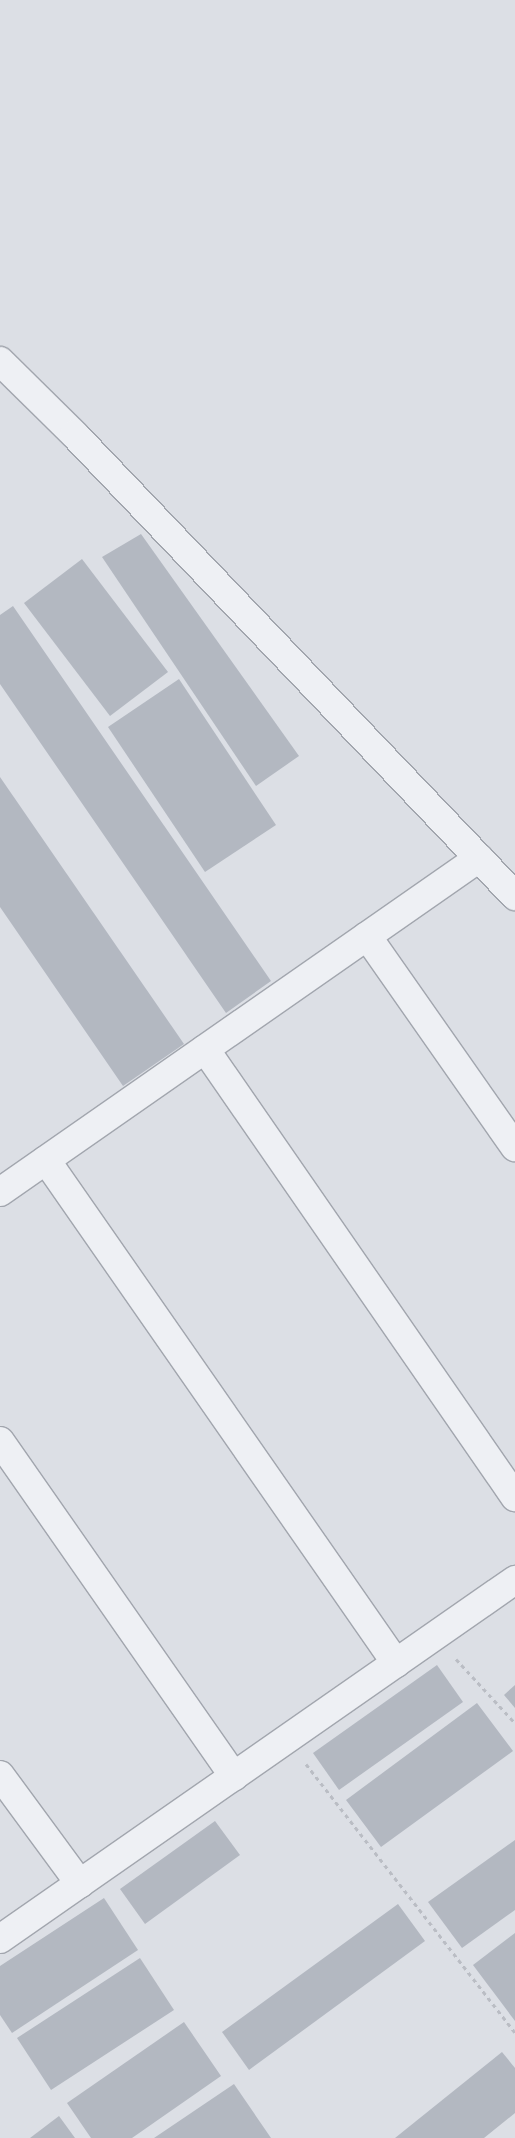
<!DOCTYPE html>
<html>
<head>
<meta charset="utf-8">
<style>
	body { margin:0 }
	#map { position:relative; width:515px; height:2138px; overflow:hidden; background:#dcdfe5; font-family:"Public Sans",sans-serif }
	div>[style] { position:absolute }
	.building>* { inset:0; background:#b3b8c1 }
	.path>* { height:3px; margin-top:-1.5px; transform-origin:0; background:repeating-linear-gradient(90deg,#babdc4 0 4px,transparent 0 8px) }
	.roads { filter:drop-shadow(1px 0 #a2a6ae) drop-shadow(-1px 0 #a2a6ae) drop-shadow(0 1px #a2a6ae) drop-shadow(0 -1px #a2a6ae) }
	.minor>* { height:28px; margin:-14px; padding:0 14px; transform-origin:14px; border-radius:14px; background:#eef0f4 }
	span { translate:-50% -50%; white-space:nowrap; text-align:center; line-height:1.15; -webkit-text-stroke:5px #ebeef3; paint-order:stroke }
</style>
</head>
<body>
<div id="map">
	<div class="building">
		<div style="clip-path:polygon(141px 534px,299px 756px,256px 786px,102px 557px)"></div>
		<div style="clip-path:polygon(82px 559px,168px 672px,110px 716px,24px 603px)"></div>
		<div style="clip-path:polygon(13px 606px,271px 981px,226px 1013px,0 684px,0 615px)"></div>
		<div style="clip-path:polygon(179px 679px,276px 825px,205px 872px,108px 727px)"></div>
		<div style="clip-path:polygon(0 777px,184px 1044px,123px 1086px,0 907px)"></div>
		<div style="clip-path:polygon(437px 1665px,463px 1702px,339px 1790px,313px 1753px)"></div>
		<div style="clip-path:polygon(515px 1685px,515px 1708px,504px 1695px)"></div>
		<div style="clip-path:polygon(477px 1703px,513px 1751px,381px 1847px,346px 1800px)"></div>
		<div style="clip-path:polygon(215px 1821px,240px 1855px,145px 1924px,120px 1889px)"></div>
		<div style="clip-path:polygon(515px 1840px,515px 1910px,462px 1948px,428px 1902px)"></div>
		<div style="clip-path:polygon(104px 1898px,138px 1950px,12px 2033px,0 2015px,0 1966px)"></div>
		<div style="clip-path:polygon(398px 1904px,425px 1941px,249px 2070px,222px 2032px)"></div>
		<div style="clip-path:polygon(515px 1933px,515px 2021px,473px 1965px)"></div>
		<div style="clip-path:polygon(140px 1958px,174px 2010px,51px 2090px,17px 2038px)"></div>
		<div style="clip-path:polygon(184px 2022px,221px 2076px,132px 2138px,91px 2138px,67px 2103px)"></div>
		<div style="clip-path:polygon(502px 2052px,515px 2068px,515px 2113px,484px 2138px,395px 2138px)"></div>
		<div style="clip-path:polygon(234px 2084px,271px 2138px,154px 2138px)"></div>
		<div style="clip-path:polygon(59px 2116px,75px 2138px,30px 2138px)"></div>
	</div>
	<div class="path">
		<div style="left:456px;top:1659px;width:87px;rotate:47.3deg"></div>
		<div style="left:306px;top:1764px;width:340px;rotate:52.1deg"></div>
	</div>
	<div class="roads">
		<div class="minor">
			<div style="left:0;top:361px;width:104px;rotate:44.6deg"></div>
			<div style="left:74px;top:434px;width:639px;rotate:46.33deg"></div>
			<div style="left:367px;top:936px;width:258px;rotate:55deg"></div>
			<div style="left:205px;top:1049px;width:545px;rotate:55.32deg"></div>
			<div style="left:46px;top:1160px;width:613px;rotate:55.17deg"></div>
			<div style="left:0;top:1192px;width:584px;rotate:-34.89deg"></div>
			<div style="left:0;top:1441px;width:409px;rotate:55.1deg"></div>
			<div style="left:0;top:1775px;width:135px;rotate:53.7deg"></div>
			<div style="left:0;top:1939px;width:628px;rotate:-34.88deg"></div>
		</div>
	</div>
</div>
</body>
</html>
